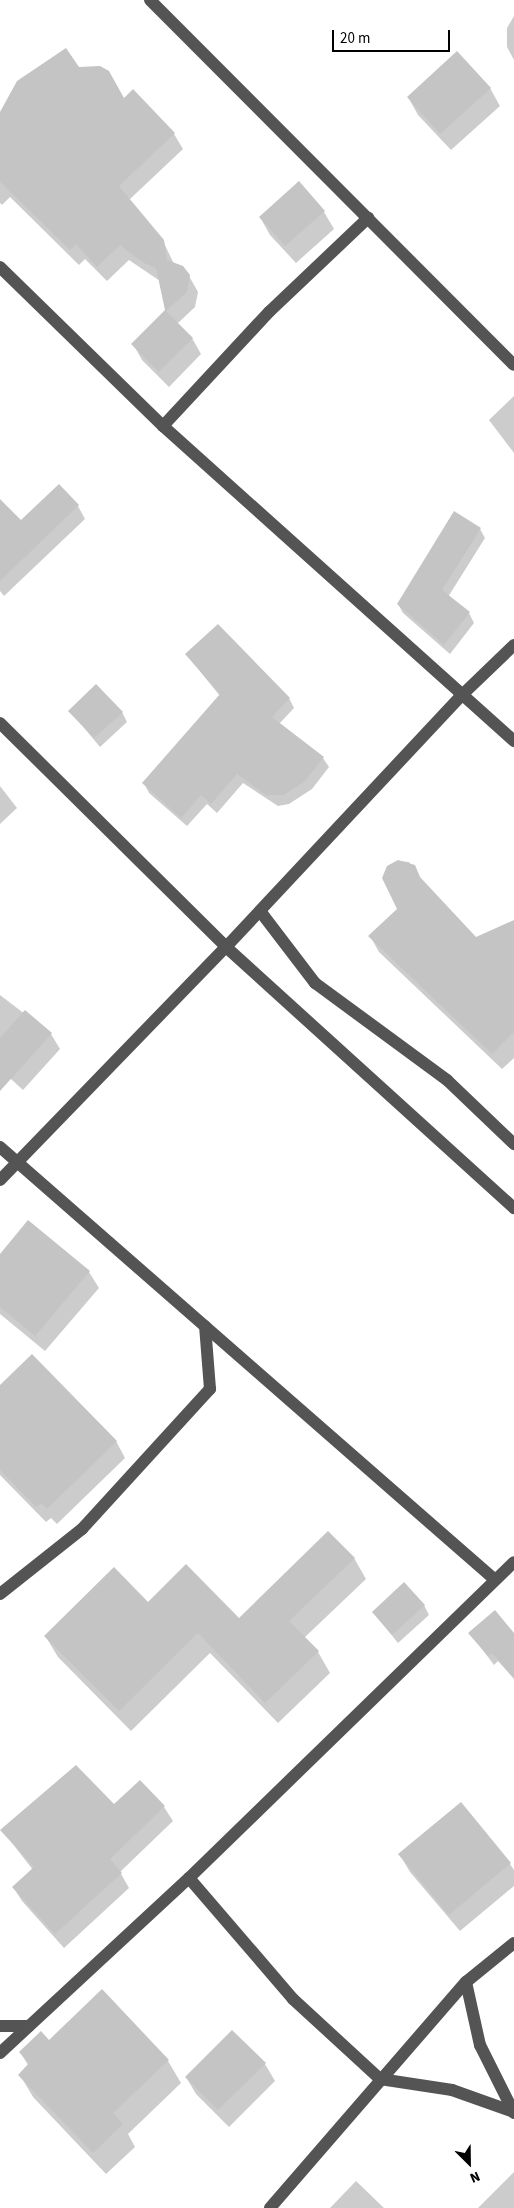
<!DOCTYPE html>
<html>
<head>
<meta charset="utf-8">
<style>
	body { margin:0 }
	#map { position:relative; width:514px; height:2208px; overflow:hidden; background:#fff; font-family:"Source Sans 3",sans-serif }
	div>[style] { position:absolute }
	.shadow>* { inset:0; background:#0003 }
	.building>* { inset:0; background:#c4c4c4 }
	.minor>* { height:12px; margin:-6px; padding:0 6px; transform-origin:6px; border-radius:6px; background:#545454 }
	span { translate:-50% -50%; white-space:nowrap; text-align:center; line-height:1.15; -webkit-text-stroke:5px #fff; paint-order:stroke }
	.north { position:absolute; left:444px; top:2138px; width:50px; height:50px; -webkit-text-stroke:4px #fff; paint-order:stroke; rotate:157deg; font-size:14px; font-weight:700; line-height:20px; text-align:center; color:#000 }
	.north::after { content:''; display:block; margin:auto; width:18px; height:22px; background:#000; clip-path:polygon(50% 0,100% 100%,50% 72%,0 100%) }
	.scale { position:absolute; left:332px; top:30px; width:118px; height:22px; box-sizing:border-box; border:2px solid #000; border-top:0; padding-left:6px; font-size:15px; line-height:18px; white-space:nowrap; color:#000; -webkit-text-stroke:4px #fff; paint-order:stroke }
</style>
</head>
<body>
<div id="map">
	<div class="shadow">
		<div style="clip-path:polygon(514px 16px,514px 60px,507px 47px,507px 28px)"></div>
		<div style="clip-path:polygon(78px 68px,124px 100px,133px 91px,174px 134px,183px 149px,129px 200px,163px 241px,174px 264px,189px 276px,198px 292px,195px 307px,177px 324px,192px 338px,201px 354px,169px 387px,142px 360px,133px 344px,166px 311px,160px 281px,129px 260px,107px 281px,85px 259px,79px 265px,10px 197px,2px 205px,0 203px,0 115px)"></div>
		<div style="clip-path:polygon(490px 88px,500px 106px,451px 150px,418px 115px,408px 97px)"></div>
		<div style="clip-path:polygon(324px 212px,334px 229px,296px 263px,270px 235px,260px 217px)"></div>
		<div style="clip-path:polygon(514px 396px,514px 453px,489px 420px)"></div>
		<div style="clip-path:polygon(0 501px,21px 521px,78px 506px,85px 519px,4px 596px,0 591px)"></div>
		<div style="clip-path:polygon(480px 529px,485px 538px,448px 597px,469px 613px,474px 623px,450px 654px,403px 613px,398px 604px)"></div>
		<div style="clip-path:polygon(186px 654px,289px 698px,294px 708px,279px 724px,323px 758px,329px 767px,312px 789px,289px 804px,278px 806px,243px 783px,217px 813px,207px 804px,187px 826px,149px 793px,144px 783px,220px 696px)"></div>
		<div style="clip-path:polygon(70px 711px,122px 712px,127px 722px,100px 747px)"></div>
		<div style="clip-path:polygon(0 786px,17px 808px,0 824px)"></div>
		<div style="clip-path:polygon(398px 861px,409px 862px,419px 878px,476px 938px,514px 938px,514px 1058px,502px 1069px,379px 952px,370px 936px,399px 909px)"></div>
		<div style="clip-path:polygon(0 995px,51px 1034px,60px 1049px,23px 1090px,0 1069px)"></div>
		<div style="clip-path:polygon(0 1256px,89px 1272px,99px 1288px,45px 1351px,0 1314px)"></div>
		<div style="clip-path:polygon(0 1387px,116px 1441px,125px 1458px,57px 1524px,51px 1518px,46px 1522px,0 1475px)"></div>
		<div style="clip-path:polygon(354px 1558px,366px 1579px,304px 1638px,318px 1652px,330px 1673px,278px 1723px,210px 1653px,131px 1731px,58px 1657px,46px 1637px,148px 1603px,239px 1619px)"></div>
		<div style="clip-path:polygon(424px 1605px,429px 1615px,398px 1643px,373px 1612px)"></div>
		<div style="clip-path:polygon(470px 1633px,514px 1635px,514px 1679px,498px 1661px,494px 1665px)"></div>
		<div style="clip-path:polygon(140px 1782px,164px 1807px,173px 1821px,120px 1872px,129px 1888px,64px 1948px,22px 1901px,13px 1887px,33px 1870px,2px 1830px,114px 1806px)"></div>
		<div style="clip-path:polygon(400px 1855px,510px 1864px,514px 1870px,514px 1886px,460px 1931px,410px 1872px)"></div>
		<div style="clip-path:polygon(102px 1991px,168px 2061px,181px 2083px,128px 2134px,135px 2147px,106px 2174px,33px 2097px,20px 2075px,28px 2065px,20px 2052px,49px 2042px)"></div>
		<div style="clip-path:polygon(265px 2064px,275px 2081px,229px 2127px,196px 2094px,186px 2077px)"></div>
		<div style="clip-path:polygon(514px 2172px,514px 2208px,478px 2208px)"></div>
		<div style="clip-path:polygon(356px 2181px,384px 2208px,330px 2208px)"></div>
	</div>
	<div class="building">
		<div style="clip-path:polygon(66px 48px,79px 67px,100px 66px,109px 71px,124px 98px,133px 89px,175px 133px,119px 186px,164px 240px,167px 260px,183px 266px,190px 275px,187px 292px,166px 311px,193px 338px,159px 372px,131px 344px,165px 310px,156px 268px,142px 262px,120px 245px,97px 267px,76px 244px,70px 250px,0 182px,0 112px,17px 81px)"></div>
		<div style="clip-path:polygon(457px 51px,491px 88px,440px 134px,407px 97px)"></div>
		<div style="clip-path:polygon(299px 181px,325px 211px,285px 246px,259px 217px)"></div>
		<div style="clip-path:polygon(59px 484px,79px 505px,0 581px,0 499px,21px 520px)"></div>
		<div style="clip-path:polygon(454px 511px,481px 528px,442px 590px,470px 612px,444px 645px,397px 604px)"></div>
		<div style="clip-path:polygon(218px 624px,290px 698px,272px 717px,324px 757px,306px 780px,284px 795px,266px 795px,237px 774px,211px 804px,201px 795px,181px 818px,142px 783px,220px 694px,185px 654px)"></div>
		<div style="clip-path:polygon(96px 684px,123px 712px,94px 738px,68px 711px)"></div>
		<div style="clip-path:polygon(398px 860px,415px 865px,420px 877px,476px 937px,514px 920px,514px 1032px,492px 1054px,368px 936px,397px 909px,382px 878px,387px 866px)"></div>
		<div style="clip-path:polygon(25px 1010px,52px 1033px,0 1091px,0 1038px)"></div>
		<div style="clip-path:polygon(28px 1220px,90px 1271px,35px 1336px,0 1307px,0 1254px)"></div>
		<div style="clip-path:polygon(32px 1354px,117px 1441px,47px 1509px,41px 1503px,36px 1507px,0 1470px,0 1385px)"></div>
		<div style="clip-path:polygon(328px 1531px,355px 1558px,289px 1621px,319px 1651px,265px 1703px,198px 1633px,119px 1711px,44px 1636px,114px 1567px,148px 1602px,186px 1564px,239px 1618px)"></div>
		<div style="clip-path:polygon(404px 1582px,425px 1605px,392px 1635px,372px 1612px)"></div>
		<div style="clip-path:polygon(495px 1610px,514px 1633px,514px 1678px,492px 1653px,488px 1656px,468px 1633px)"></div>
		<div style="clip-path:polygon(76px 1765px,114px 1804px,140px 1780px,165px 1806px,110px 1859px,122px 1873px,55px 1934px,12px 1887px,34px 1867px,0 1830px)"></div>
		<div style="clip-path:polygon(461px 1802px,511px 1863px,449px 1915px,398px 1854px)"></div>
		<div style="clip-path:polygon(102px 1989px,169px 2060px,113px 2113px,123px 2124px,93px 2153px,18px 2075px,29px 2063px,19px 2052px,41px 2031px,49px 2040px)"></div>
		<div style="clip-path:polygon(232px 2030px,266px 2063px,218px 2110px,185px 2077px)"></div>
	</div>
	<div class="minor">
		<div style="left:150px;top:0;width:515px;rotate:45.08deg"></div>
		<div style="left:0;top:267px;width:228px;rotate:44.3deg"></div>
		<div style="left:163px;top:426px;width:472px;rotate:41.9deg"></div>
		<div style="left:163px;top:426px;width:156px;rotate:-47.1deg"></div>
		<div style="left:269px;top:312px;width:137px;rotate:-43.5deg"></div>
		<div style="left:0;top:723px;width:318px;rotate:44.7deg"></div>
		<div style="left:226px;top:947px;width:389px;rotate:42.2deg"></div>
		<div style="left:260px;top:911px;width:91px;rotate:52.6deg"></div>
		<div style="left:315px;top:983px;width:164px;rotate:36.3deg"></div>
		<div style="left:447px;top:1080px;width:93px;rotate:43.7deg"></div>
		<div style="left:0;top:1147px;width:656px;rotate:41.17deg"></div>
		<div style="left:0;top:1180px;width:325px;rotate:-45.9deg"></div>
		<div style="left:226px;top:947px;width:345px;rotate:-46.9deg"></div>
		<div style="left:462px;top:695px;width:72px;rotate:-43.9deg"></div>
		<div style="left:0;top:1594px;width:105px;rotate:-38.4deg"></div>
		<div style="left:82px;top:1529px;width:190px;rotate:-47.6deg"></div>
		<div style="left:210px;top:1389px;width:63px;rotate:-94.5deg"></div>
		<div style="left:189px;top:1878px;width:160px;rotate:49.3deg"></div>
		<div style="left:293px;top:1999px;width:118px;rotate:42.6deg"></div>
		<div style="left:380px;top:2079px;width:73px;rotate:8.7deg"></div>
		<div style="left:452px;top:2090px;width:63px;rotate:19.6deg"></div>
		<div style="left:466px;top:1982px;width:65px;rotate:77.5deg"></div>
		<div style="left:480px;top:2045px;width:76px;rotate:63.4deg"></div>
		<div style="left:0;top:2026px;width:29px"></div>
		<div style="left:0;top:2053px;width:258px;rotate:-42.8deg"></div>
		<div style="left:189px;top:1878px;width:453px;rotate:-44.2deg"></div>
		<div style="left:270px;top:2208px;width:299px;rotate:-49.1deg"></div>
		<div style="left:466px;top:1982px;width:62px;rotate:-39.1deg"></div>
	</div>
	<div class="north">N</div>
	<div class="scale">20 m</div>
</div>
</body>
</html>
